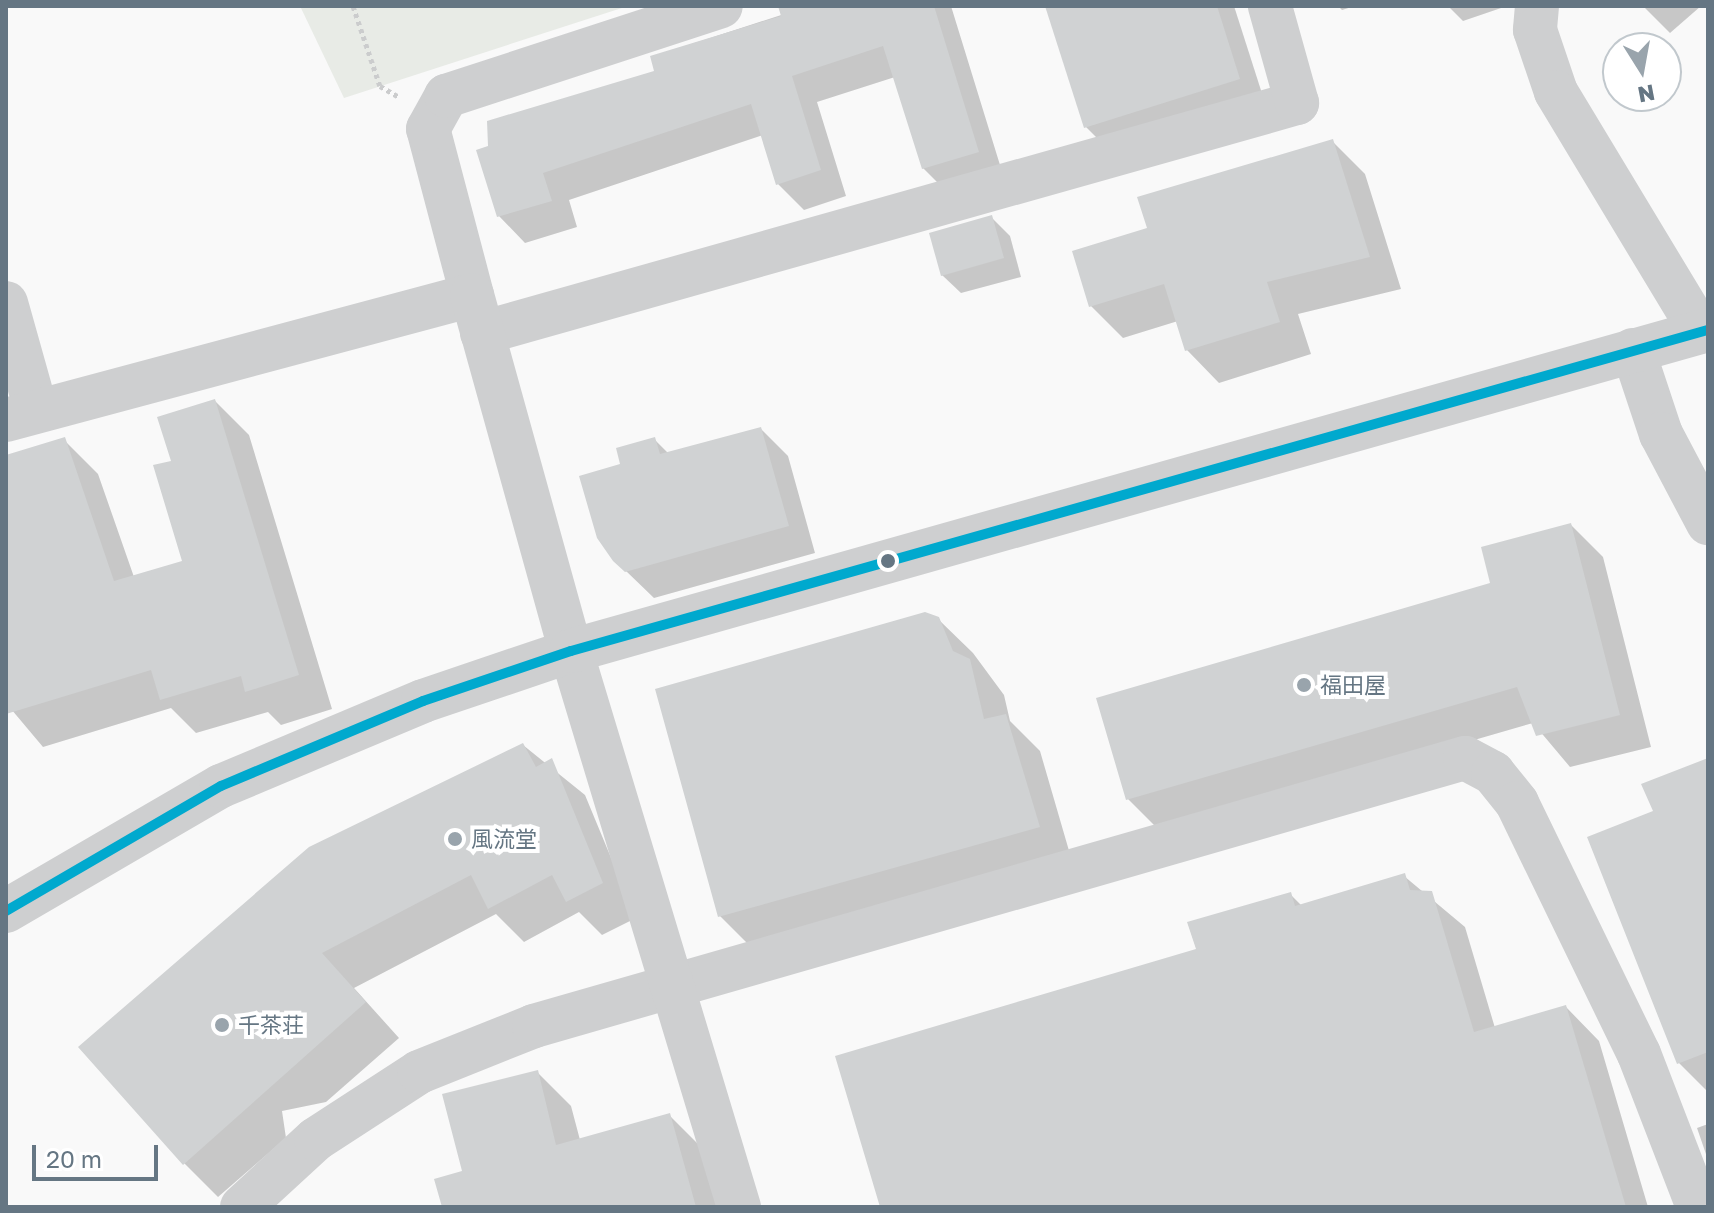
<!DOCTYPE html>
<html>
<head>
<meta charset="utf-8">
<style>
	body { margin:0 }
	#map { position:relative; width:1714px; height:1213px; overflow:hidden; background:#f9f9f9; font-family:"Golos Text","Noto Sans JP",sans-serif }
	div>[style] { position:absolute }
	.green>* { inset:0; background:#e8ebe6 }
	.shadow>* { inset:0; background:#0003 }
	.building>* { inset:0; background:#d0d2d3 }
	.path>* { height:5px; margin-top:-2.5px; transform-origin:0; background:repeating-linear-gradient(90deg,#cbcccd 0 4px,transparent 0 8px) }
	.minor>* { height:44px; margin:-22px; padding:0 22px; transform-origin:22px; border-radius:22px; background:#cecfd0 }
	.tertiary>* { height:44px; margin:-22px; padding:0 22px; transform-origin:22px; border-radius:22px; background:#cecfd0 }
	.bus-1>* { height:10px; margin:-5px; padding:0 5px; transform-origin:5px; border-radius:5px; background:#00a9ce }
	.dots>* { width:22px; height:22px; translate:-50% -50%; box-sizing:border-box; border:4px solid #fff; border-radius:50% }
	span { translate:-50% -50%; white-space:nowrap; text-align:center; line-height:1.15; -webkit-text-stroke:8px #fff; paint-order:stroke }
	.poi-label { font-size:22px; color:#657683 }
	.left { translate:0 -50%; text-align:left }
	.frame { position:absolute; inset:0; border:8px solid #657683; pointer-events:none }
	.north { position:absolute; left:1602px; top:32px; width:80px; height:80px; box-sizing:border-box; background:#fff; border:2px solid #c1c8cd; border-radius:50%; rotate:169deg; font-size:22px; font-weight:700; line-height:32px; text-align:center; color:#657683 }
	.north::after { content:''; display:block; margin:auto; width:28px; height:36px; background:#99a4ac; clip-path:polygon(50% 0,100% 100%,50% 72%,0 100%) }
	.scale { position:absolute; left:32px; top:1145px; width:126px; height:36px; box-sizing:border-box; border:4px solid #657683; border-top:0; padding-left:10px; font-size:24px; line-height:28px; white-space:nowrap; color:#657683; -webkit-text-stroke:6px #fff; paint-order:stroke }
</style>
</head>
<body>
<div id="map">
	<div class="green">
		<div style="clip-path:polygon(300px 6px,628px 6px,344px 98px)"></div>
	</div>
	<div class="shadow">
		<div style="clip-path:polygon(809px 6px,951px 6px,1004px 178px,950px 195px,923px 168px,895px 77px,817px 102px,846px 196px,804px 210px,778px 184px,763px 135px,569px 200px,577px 227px,525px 243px,499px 216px,479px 151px,656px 72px,652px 57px)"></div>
		<div style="clip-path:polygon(1047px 6px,1234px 6px,1266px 106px,1113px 154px,1086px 127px)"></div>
		<div style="clip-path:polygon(1338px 6px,1355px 6px,1342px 10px)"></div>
		<div style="clip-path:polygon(1448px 6px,1507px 6px,1463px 21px)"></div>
		<div style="clip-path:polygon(1643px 6px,1701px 6px,1670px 33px)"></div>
		<div style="clip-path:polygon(1333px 142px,1365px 174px,1401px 289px,1298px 314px,1311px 354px,1219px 383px,1187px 350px,1178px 321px,1123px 338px,1091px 306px,1149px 229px)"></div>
		<div style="clip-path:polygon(991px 217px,1010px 236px,1021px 277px,961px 293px,942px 275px)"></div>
		<div style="clip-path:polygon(215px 401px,249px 435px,332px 709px,281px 725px,268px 712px,196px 733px,171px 708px,43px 747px,6px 703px,6px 457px,64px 440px,98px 474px,134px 577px,185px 562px,173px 462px)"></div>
		<div style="clip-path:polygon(761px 429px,788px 456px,815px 553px,654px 598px,626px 571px,622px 466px,654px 439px,669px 454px)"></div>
		<div style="clip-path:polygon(1571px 525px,1603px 557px,1651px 747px,1570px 767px,1533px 723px,1160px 831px,1128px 799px,1493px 585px)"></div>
		<div style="clip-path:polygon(938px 619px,973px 653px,1004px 695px,1010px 721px,1040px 751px,1072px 861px,755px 951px,720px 916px)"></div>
		<div style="clip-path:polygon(523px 745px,585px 795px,636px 918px,602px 935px,579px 912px,524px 942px,496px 914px,354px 988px,399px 1038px,326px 1102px,282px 1111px,286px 1138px,218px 1197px,184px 1163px,311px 849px)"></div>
		<div style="clip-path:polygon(1708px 760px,1708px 1092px,1679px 1063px,1655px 812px)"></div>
		<div style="clip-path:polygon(1404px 876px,1465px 927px,1495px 1028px,1566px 1007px,1599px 1041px,1648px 1207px,882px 1207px,1198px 950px,1290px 894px,1302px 906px)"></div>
		<div style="clip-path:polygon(537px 1072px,571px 1106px,580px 1140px,669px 1115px,703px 1149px,719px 1207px,444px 1207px)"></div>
		<div style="clip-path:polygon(1708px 1124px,1708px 1160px,1697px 1128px)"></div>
	</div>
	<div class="building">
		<div style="clip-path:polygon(778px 6px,934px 6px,979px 152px,922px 169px,883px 46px,792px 76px,821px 170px,776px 185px,751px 104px,543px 173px,552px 201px,497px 217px,476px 150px,488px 146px,487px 121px,654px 71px,650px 56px,781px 16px)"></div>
		<div style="clip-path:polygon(1045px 6px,1217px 6px,1240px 79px,1084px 128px)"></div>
		<div style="clip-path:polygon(1333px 139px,1370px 257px,1267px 282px,1280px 322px,1185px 351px,1164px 284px,1089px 307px,1072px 251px,1147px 228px,1137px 197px)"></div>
		<div style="clip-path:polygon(992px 215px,1004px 258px,941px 276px,929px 233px)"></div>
		<div style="clip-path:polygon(215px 399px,299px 675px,245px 692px,241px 676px,160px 700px,151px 670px,6px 714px,6px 455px,65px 437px,114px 581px,182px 561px,153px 465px,171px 461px,157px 417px)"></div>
		<div style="clip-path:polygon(761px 427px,789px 526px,625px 572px,613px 561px,597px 538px,579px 476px,620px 464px,616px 448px,655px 437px,660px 454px)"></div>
		<div style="clip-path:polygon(1571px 523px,1620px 715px,1536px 736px,1517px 687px,1126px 800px,1096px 698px,1490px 583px,1481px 547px)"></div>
		<div style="clip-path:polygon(925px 612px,939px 617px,953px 651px,970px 659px,984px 719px,1006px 714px,1040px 827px,718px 917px,655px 689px)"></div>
		<div style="clip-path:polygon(523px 743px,536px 767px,552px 758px,603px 883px,566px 902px,552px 875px,488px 909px,471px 875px,322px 953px,366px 1002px,183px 1165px,78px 1047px,309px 847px)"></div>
		<div style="clip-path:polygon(1708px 758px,1708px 1052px,1677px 1064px,1587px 837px,1653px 811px,1641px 784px)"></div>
		<div style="clip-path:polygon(1405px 873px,1410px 890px,1432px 891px,1474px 1032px,1566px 1005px,1626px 1207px,880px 1207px,835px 1056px,1196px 949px,1187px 922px,1291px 892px,1295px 906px)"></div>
		<div style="clip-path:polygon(538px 1070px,556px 1145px,670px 1113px,696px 1207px,442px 1207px,434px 1179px,462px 1171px,442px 1094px)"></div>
	</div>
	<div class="path">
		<div style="left:353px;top:6px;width:84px;rotate:71.4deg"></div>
		<div style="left:380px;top:86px;width:22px;rotate:30deg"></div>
	</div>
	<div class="minor">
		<div style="left:1537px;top:6px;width:24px;rotate:95deg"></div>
		<div style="left:1535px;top:30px;width:65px;rotate:71.3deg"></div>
		<div style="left:1556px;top:92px;width:280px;rotate:58.9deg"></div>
		<div style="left:472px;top:295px;width:172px;rotate:-104.8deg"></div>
		<div style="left:428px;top:129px;width:38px;rotate:-61deg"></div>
		<div style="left:446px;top:96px;width:289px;rotate:-18.1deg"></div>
		<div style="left:6px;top:303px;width:111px;rotate:74.3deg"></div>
		<div style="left:482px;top:333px;width:847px;rotate:-15.76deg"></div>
		<div style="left:1297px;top:103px;width:101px;rotate:-105.6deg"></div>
		<div style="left:6px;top:420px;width:482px;rotate:-15deg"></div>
		<div style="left:472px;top:295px;width:370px;rotate:74.5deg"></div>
		<div style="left:242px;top:1207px;width:100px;rotate:-42.6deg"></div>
		<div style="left:316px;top:1139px;width:123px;rotate:-33deg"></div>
		<div style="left:419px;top:1072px;width:124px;rotate:-21.8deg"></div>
		<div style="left:534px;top:1026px;width:969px;rotate:-16.06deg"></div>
		<div style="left:1465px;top:758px;width:32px;rotate:28deg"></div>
		<div style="left:1493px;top:773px;width:38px;rotate:51deg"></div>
		<div style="left:1517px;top:803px;width:279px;rotate:64.1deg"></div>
		<div style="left:1639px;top:1054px;width:164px;rotate:68.9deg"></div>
	</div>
	<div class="tertiary">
		<div style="left:1633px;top:350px;width:89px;rotate:71.6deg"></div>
		<div style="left:1661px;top:434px;width:101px;rotate:62.2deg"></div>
		<div style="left:571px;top:651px;width:581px;rotate:73.19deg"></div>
		<div style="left:6px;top:911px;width:249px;rotate:-30.2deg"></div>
		<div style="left:221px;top:786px;width:219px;rotate:-22.8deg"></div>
		<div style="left:423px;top:701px;width:156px;rotate:-18.7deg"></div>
		<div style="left:571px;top:651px;width:1181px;rotate:-15.77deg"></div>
	</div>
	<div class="bus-1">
		<div style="left:6px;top:911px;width:249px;rotate:-30.2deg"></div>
		<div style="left:221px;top:786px;width:219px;rotate:-22.8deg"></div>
		<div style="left:423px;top:701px;width:156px;rotate:-18.7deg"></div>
		<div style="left:571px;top:651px;width:1181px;rotate:-15.77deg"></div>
	</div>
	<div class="dots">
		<div style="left:888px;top:561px;background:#657683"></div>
		<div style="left:1304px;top:685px;background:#99a4ac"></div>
		<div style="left:455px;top:839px;background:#99a4ac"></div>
		<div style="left:222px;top:1025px;background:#99a4ac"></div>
	</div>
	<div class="poi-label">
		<span class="left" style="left:1320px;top:685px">福田屋</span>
		<span class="left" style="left:471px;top:839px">風流堂</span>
		<span class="left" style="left:238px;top:1025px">千茶荘</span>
	</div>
	<div class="frame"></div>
	<div class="north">N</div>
	<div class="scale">20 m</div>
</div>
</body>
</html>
